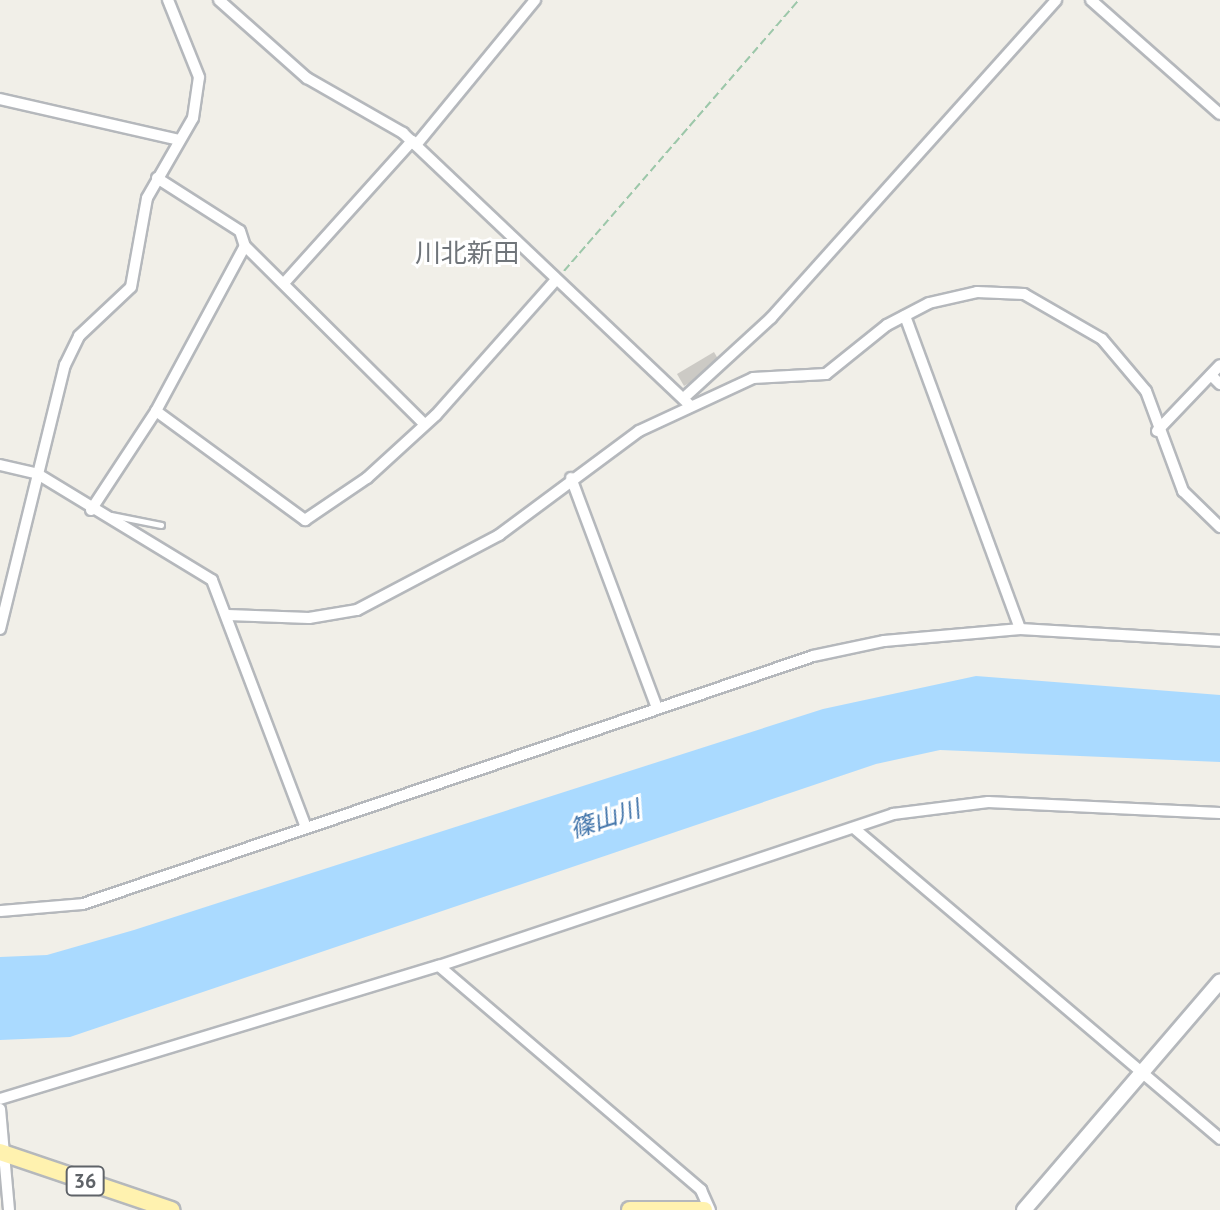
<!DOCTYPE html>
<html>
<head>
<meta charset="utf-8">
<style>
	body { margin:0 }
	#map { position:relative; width:1220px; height:1210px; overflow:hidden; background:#f1efe8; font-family:"PT Sans","Noto Sans JP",sans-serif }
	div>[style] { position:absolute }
	.water>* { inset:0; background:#aadaff }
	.building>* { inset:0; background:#cccac5 }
	.path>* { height:2px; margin-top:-1px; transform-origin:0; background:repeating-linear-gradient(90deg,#9cc7a9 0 8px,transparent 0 12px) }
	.roads { filter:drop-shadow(2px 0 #b5b8bc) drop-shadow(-2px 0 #b5b8bc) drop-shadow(0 2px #b5b8bc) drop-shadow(0 -2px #b5b8bc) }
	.lane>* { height:5px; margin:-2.5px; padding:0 2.5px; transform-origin:2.5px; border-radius:2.5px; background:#fff }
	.street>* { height:10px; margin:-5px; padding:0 5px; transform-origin:5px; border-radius:5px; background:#fff }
	.secondary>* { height:14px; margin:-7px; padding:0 7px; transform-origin:7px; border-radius:7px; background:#fff }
	.primary>* { height:16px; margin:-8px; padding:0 8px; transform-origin:8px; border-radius:8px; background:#fff2af }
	span { translate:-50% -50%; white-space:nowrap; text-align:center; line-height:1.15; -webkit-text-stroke:6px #fff; paint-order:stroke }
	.shield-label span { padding:2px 6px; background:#fff; border:2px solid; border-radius:6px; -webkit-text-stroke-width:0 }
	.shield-label { font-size:20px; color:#5f6368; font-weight:700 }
	.water-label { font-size:24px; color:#4174aa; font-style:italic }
	.quarter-label { font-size:26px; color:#70757a }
</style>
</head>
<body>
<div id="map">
	<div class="water">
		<div style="clip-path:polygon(976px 676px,1220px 695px,1220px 762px,940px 750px,876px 764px,70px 1037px,0 1040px,0 957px,47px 955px,134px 930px,823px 709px)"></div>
	</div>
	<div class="building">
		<div style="clip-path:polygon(714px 352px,721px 364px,684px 386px,677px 374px)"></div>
	</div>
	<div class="path">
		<div style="left:564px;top:271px;width:359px;rotate:-49.1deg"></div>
	</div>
	<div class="roads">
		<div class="lane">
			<div style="left:111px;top:515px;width:51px;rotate:11.3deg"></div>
		</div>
		<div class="street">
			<div style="left:219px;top:0;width:118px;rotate:41.6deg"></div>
			<div style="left:307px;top:78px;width:111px;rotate:29.8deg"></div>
			<div style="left:403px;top:133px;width:395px;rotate:43.5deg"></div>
			<div style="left:1091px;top:0;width:172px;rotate:41.5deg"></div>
			<div style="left:0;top:99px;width:184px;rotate:12.9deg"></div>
			<div style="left:416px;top:145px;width:188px;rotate:-50.6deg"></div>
			<div style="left:157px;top:178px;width:98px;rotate:32.6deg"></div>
			<div style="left:240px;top:231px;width:16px;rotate:72deg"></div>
			<div style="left:245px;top:246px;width:252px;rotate:44.8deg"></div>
			<div style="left:285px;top:282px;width:190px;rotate:-48deg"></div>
			<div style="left:905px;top:316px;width:333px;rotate:69.8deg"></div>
			<div style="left:1211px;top:375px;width:13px;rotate:45deg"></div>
			<div style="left:687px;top:395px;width:114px;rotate:-42.5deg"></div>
			<div style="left:771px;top:318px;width:427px;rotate:-48.1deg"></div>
			<div style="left:156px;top:411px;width:185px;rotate:36.2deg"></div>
			<div style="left:305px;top:520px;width:75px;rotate:-34.1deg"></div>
			<div style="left:367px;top:478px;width:93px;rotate:-42.4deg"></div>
			<div style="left:436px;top:415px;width:181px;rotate:-48.4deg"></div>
			<div style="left:1157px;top:431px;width:91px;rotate:-46.3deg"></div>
			<div style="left:0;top:465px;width:37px;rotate:13deg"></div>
			<div style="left:36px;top:473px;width:206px;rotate:31.3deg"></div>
			<div style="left:212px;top:580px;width:264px;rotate:69.2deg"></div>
			<div style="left:571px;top:478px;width:246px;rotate:69.5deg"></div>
			<div style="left:91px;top:510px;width:118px;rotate:-56.7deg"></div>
			<div style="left:156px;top:411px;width:187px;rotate:-61.7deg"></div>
			<div style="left:228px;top:615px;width:81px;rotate:2.1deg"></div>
			<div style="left:309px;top:618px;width:49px;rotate:-9.5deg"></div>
			<div style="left:357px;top:610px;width:161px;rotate:-27.8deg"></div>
			<div style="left:499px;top:535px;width:174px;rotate:-36.6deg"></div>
			<div style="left:639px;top:431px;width:126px;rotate:-24.9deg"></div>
			<div style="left:753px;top:378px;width:73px;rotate:-3.1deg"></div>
			<div style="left:826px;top:374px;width:78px;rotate:-38.8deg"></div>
			<div style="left:887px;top:325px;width:47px;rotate:-27.6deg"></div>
			<div style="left:929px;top:303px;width:49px;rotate:-12.9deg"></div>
			<div style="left:977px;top:292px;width:47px;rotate:2.4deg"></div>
			<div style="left:1024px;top:294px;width:90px;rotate:30deg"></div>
			<div style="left:1102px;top:339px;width:68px;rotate:49.8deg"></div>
			<div style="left:1146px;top:391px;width:107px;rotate:69.7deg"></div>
			<div style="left:1183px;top:491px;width:52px;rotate:44.2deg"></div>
			<div style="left:0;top:629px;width:272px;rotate:-76.2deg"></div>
			<div style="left:65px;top:365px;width:32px;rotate:-64deg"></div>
			<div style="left:79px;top:336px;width:71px;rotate:-43.3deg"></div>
			<div style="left:131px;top:287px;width:90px;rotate:-79.8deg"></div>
			<div style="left:147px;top:198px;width:92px;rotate:-60.1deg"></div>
			<div style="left:193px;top:118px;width:41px;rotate:-81.7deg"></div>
			<div style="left:199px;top:77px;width:83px;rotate:-111.9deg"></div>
			<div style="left:855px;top:829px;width:479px;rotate:40.3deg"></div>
			<div style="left:0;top:911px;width:83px;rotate:-4.8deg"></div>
			<div style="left:83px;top:904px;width:771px;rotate:-18.76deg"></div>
			<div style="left:813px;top:656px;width:73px;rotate:-11.9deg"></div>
			<div style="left:884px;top:641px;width:137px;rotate:-5deg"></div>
			<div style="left:1020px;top:629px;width:200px;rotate:3.4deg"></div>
			<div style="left:439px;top:966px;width:345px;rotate:40.5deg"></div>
			<div style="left:701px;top:1190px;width:22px;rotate:66deg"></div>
			<div style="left:0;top:1099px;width:459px;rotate:-16.9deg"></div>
			<div style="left:439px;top:966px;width:479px;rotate:-18.5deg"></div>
			<div style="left:893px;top:814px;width:96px;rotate:-7.2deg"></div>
			<div style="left:988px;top:802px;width:232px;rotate:2.7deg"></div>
			<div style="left:0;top:1109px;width:101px;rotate:84.9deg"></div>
		</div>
		<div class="secondary">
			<div style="left:1024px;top:1210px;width:301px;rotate:-49.4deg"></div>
		</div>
		<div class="primary">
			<div style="left:0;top:1152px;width:181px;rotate:18.7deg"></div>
			<div style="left:630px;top:1210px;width:74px"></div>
		</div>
	</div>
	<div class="shield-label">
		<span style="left:85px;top:1181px">36</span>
	</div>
	<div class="water-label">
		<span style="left:605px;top:819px;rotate:-18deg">篠山川</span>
	</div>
	<div class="quarter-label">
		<span style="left:467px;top:253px">川北新田</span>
	</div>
</div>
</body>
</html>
